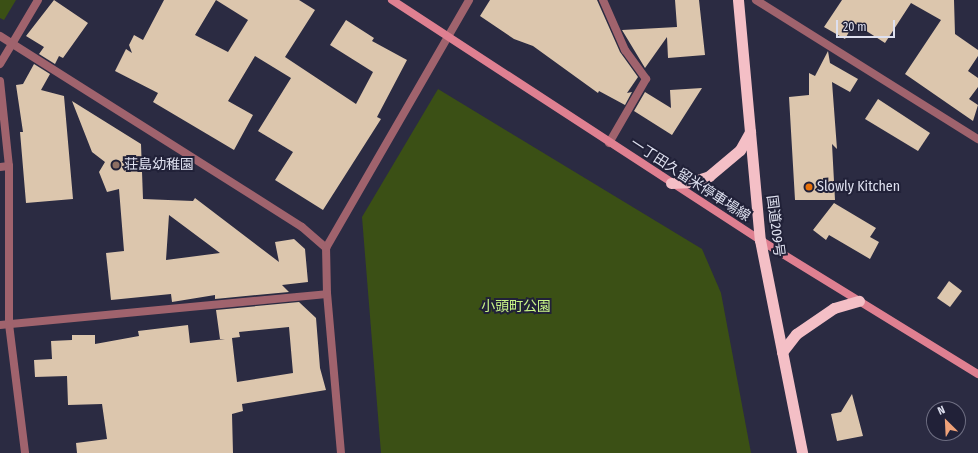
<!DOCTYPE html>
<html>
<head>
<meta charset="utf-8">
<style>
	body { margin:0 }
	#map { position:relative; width:978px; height:453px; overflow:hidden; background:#2b2b42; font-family:"Fira Sans Condensed","Noto Sans JP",sans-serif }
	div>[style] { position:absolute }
	.green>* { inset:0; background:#3b5015 }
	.building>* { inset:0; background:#dcc6ad }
	.minor>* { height:8px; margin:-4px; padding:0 4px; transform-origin:4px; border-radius:4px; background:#a0636d }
	.tertiary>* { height:8px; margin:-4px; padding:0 4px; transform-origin:4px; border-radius:4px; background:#a0636d }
	.secondary>* { height:8px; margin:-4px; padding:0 4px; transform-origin:4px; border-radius:4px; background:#df8091 }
	.trunk>* { height:11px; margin:-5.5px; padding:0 5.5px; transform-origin:5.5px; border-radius:5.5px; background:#f4bfc6 }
	.dots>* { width:11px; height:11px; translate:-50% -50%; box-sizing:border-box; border:2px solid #212138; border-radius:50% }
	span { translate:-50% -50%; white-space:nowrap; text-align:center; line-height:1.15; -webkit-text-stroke:4px #212138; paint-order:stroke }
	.poi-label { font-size:14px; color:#dee0ef }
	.left { translate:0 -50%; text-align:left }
	.street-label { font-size:14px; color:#dee0ef }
	.park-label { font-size:14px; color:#c9f588 }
	.north { position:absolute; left:926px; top:401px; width:40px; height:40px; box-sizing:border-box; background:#212138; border:1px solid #6d6d81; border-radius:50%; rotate:336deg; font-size:11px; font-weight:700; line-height:16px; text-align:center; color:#dee0ef }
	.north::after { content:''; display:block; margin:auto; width:14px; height:18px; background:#f0a279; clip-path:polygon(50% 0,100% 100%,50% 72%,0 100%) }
	.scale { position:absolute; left:836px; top:20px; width:59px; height:18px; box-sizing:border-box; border:2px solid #dee0ef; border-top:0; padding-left:5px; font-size:12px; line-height:14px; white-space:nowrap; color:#dee0ef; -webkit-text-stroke:3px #212138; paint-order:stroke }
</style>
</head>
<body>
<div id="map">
	<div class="green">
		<div style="clip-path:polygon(0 0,16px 0,4px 20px,0 18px)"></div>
		<div style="clip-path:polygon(438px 89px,702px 249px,721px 293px,751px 453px,381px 453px,362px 217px)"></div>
	</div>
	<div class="building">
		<div style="clip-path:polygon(54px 0,88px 23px,63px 58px,59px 56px,55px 64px,39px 54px,44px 47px,26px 36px)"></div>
		<div style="clip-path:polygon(evenodd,164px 0,299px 0,315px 10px,285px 57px,356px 104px,373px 72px,330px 45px,346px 20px,374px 38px,372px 41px,407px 60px,377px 117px,381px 119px,323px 210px,275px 180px,293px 152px,258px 131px,291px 78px,255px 56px,228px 101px,253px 115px,234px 150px,153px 102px,158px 93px,115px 71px,126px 49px,132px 53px,129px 45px,134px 35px,143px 40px,164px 0,216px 0,248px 20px,228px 52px,195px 35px,216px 0)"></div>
		<div style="clip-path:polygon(490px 0,597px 0,620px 52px,638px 77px,627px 93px,632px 92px,625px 105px,599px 91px,598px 93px,533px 46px,514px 39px,480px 16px)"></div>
		<div style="clip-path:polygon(675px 0,699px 0,705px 55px,668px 58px,667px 37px,645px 68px,622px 30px,677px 27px)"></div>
		<div style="clip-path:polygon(842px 0,954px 0,955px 34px,978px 50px,978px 56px,968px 71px,978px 78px,978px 87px,969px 99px,978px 105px,973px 121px,905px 74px,941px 20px,911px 3px,885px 43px,854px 23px,845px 39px,824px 27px)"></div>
		<div style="clip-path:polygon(828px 51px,830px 63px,858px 79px,850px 92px,832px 82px,837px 149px,832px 144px,835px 200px,795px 200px,789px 97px,809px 95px,809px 73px,815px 76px)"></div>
		<div style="clip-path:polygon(34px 64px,50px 74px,41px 90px,64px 96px,73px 199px,26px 203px,20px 132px,23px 132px,16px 85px,23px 84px)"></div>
		<div style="clip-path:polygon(702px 88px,672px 135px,634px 111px,645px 92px,671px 108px,670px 90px)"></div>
		<div style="clip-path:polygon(878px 99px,930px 133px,918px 151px,865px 119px)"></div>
		<div style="clip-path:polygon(evenodd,72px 101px,141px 144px,143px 199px,193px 201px,195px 198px,279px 262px,275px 242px,294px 239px,305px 249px,308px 282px,282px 285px,289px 292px,215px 299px,215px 295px,172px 302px,171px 294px,111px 300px,106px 253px,124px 251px,119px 189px,107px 192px,99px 172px,105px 162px,92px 152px,72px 101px,169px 215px,220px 253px,166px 260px,169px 215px)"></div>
		<div style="clip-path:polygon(834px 203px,876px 228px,870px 237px,879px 242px,870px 259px,829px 235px,826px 240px,813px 230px)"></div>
		<div style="clip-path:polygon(949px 281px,962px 291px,950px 307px,937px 298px)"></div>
		<div style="clip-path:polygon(evenodd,299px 302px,316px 318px,320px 368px,326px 390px,242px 404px,243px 411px,232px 414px,233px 453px,77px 453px,76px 443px,107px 439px,102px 404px,68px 405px,67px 376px,35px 377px,34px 360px,52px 359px,51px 341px,72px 340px,72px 335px,95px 335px,95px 344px,139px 336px,138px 331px,188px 325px,190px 343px,225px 339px,220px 339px,216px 310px,299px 302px,289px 327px,293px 373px,237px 382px,232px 338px,240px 337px,239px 332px,289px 327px)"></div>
		<div style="clip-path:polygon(852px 394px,863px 436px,837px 441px,831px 414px,841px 412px)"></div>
	</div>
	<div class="minor">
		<div style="left:603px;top:0;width:55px;rotate:66.3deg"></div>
		<div style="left:625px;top:50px;width:36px;rotate:54deg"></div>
		<div style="left:646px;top:79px;width:74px;rotate:120deg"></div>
		<div style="left:756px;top:0;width:262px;rotate:32.1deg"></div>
		<div style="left:0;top:36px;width:357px;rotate:32.3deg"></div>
		<div style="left:302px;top:227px;width:32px;rotate:41deg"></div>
		<div style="left:12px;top:44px;width:51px;rotate:-59.4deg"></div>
		<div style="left:0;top:167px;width:9px;rotate:-6deg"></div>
		<div style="left:0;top:325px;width:328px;rotate:-5.4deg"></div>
		<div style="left:341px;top:453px;width:160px;rotate:-95deg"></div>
		<div style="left:327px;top:294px;width:46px;rotate:-91.2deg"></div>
		<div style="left:326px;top:248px;width:286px;rotate:-60deg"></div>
	</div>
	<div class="tertiary">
		<div style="left:0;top:64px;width:23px;rotate:-59deg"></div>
		<div style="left:0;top:81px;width:85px;rotate:84deg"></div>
		<div style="left:9px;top:166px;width:158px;rotate:90deg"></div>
		<div style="left:9px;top:324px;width:130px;rotate:82.9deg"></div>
	</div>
	<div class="secondary">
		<div style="left:392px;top:0;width:439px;rotate:33.1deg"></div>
		<div style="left:760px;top:240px;width:256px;rotate:31.6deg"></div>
	</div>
	<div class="trunk">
		<div style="left:738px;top:0;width:241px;rotate:84.8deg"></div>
		<div style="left:760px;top:240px;width:217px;rotate:78.8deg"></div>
		<div style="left:671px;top:183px;width:20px;rotate:-3deg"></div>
		<div style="left:691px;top:182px;width:19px;rotate:-18deg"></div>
		<div style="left:709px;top:176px;width:40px;rotate:-40deg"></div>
		<div style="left:740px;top:150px;width:21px;rotate:-61deg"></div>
		<div style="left:782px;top:352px;width:23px;rotate:-52deg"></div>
		<div style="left:796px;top:334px;width:46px;rotate:-34.4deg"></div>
		<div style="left:834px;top:308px;width:26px;rotate:-16deg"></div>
	</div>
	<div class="dots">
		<div style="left:116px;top:165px;background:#8d6e63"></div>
		<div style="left:809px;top:187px;background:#e8710a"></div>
	</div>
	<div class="poi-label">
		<span class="left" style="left:124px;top:165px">荘島幼稚園</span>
		<span class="left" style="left:817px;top:187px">Slowly Kitchen</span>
	</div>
	<div class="street-label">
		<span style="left:690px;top:180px;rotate:33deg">一丁田久留米停車場線</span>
		<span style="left:775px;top:226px;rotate:83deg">国道209号</span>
	</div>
	<div class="park-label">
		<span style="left:516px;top:307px">小頭町公園</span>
	</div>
	<div class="north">N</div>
	<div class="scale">20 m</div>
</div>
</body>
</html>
